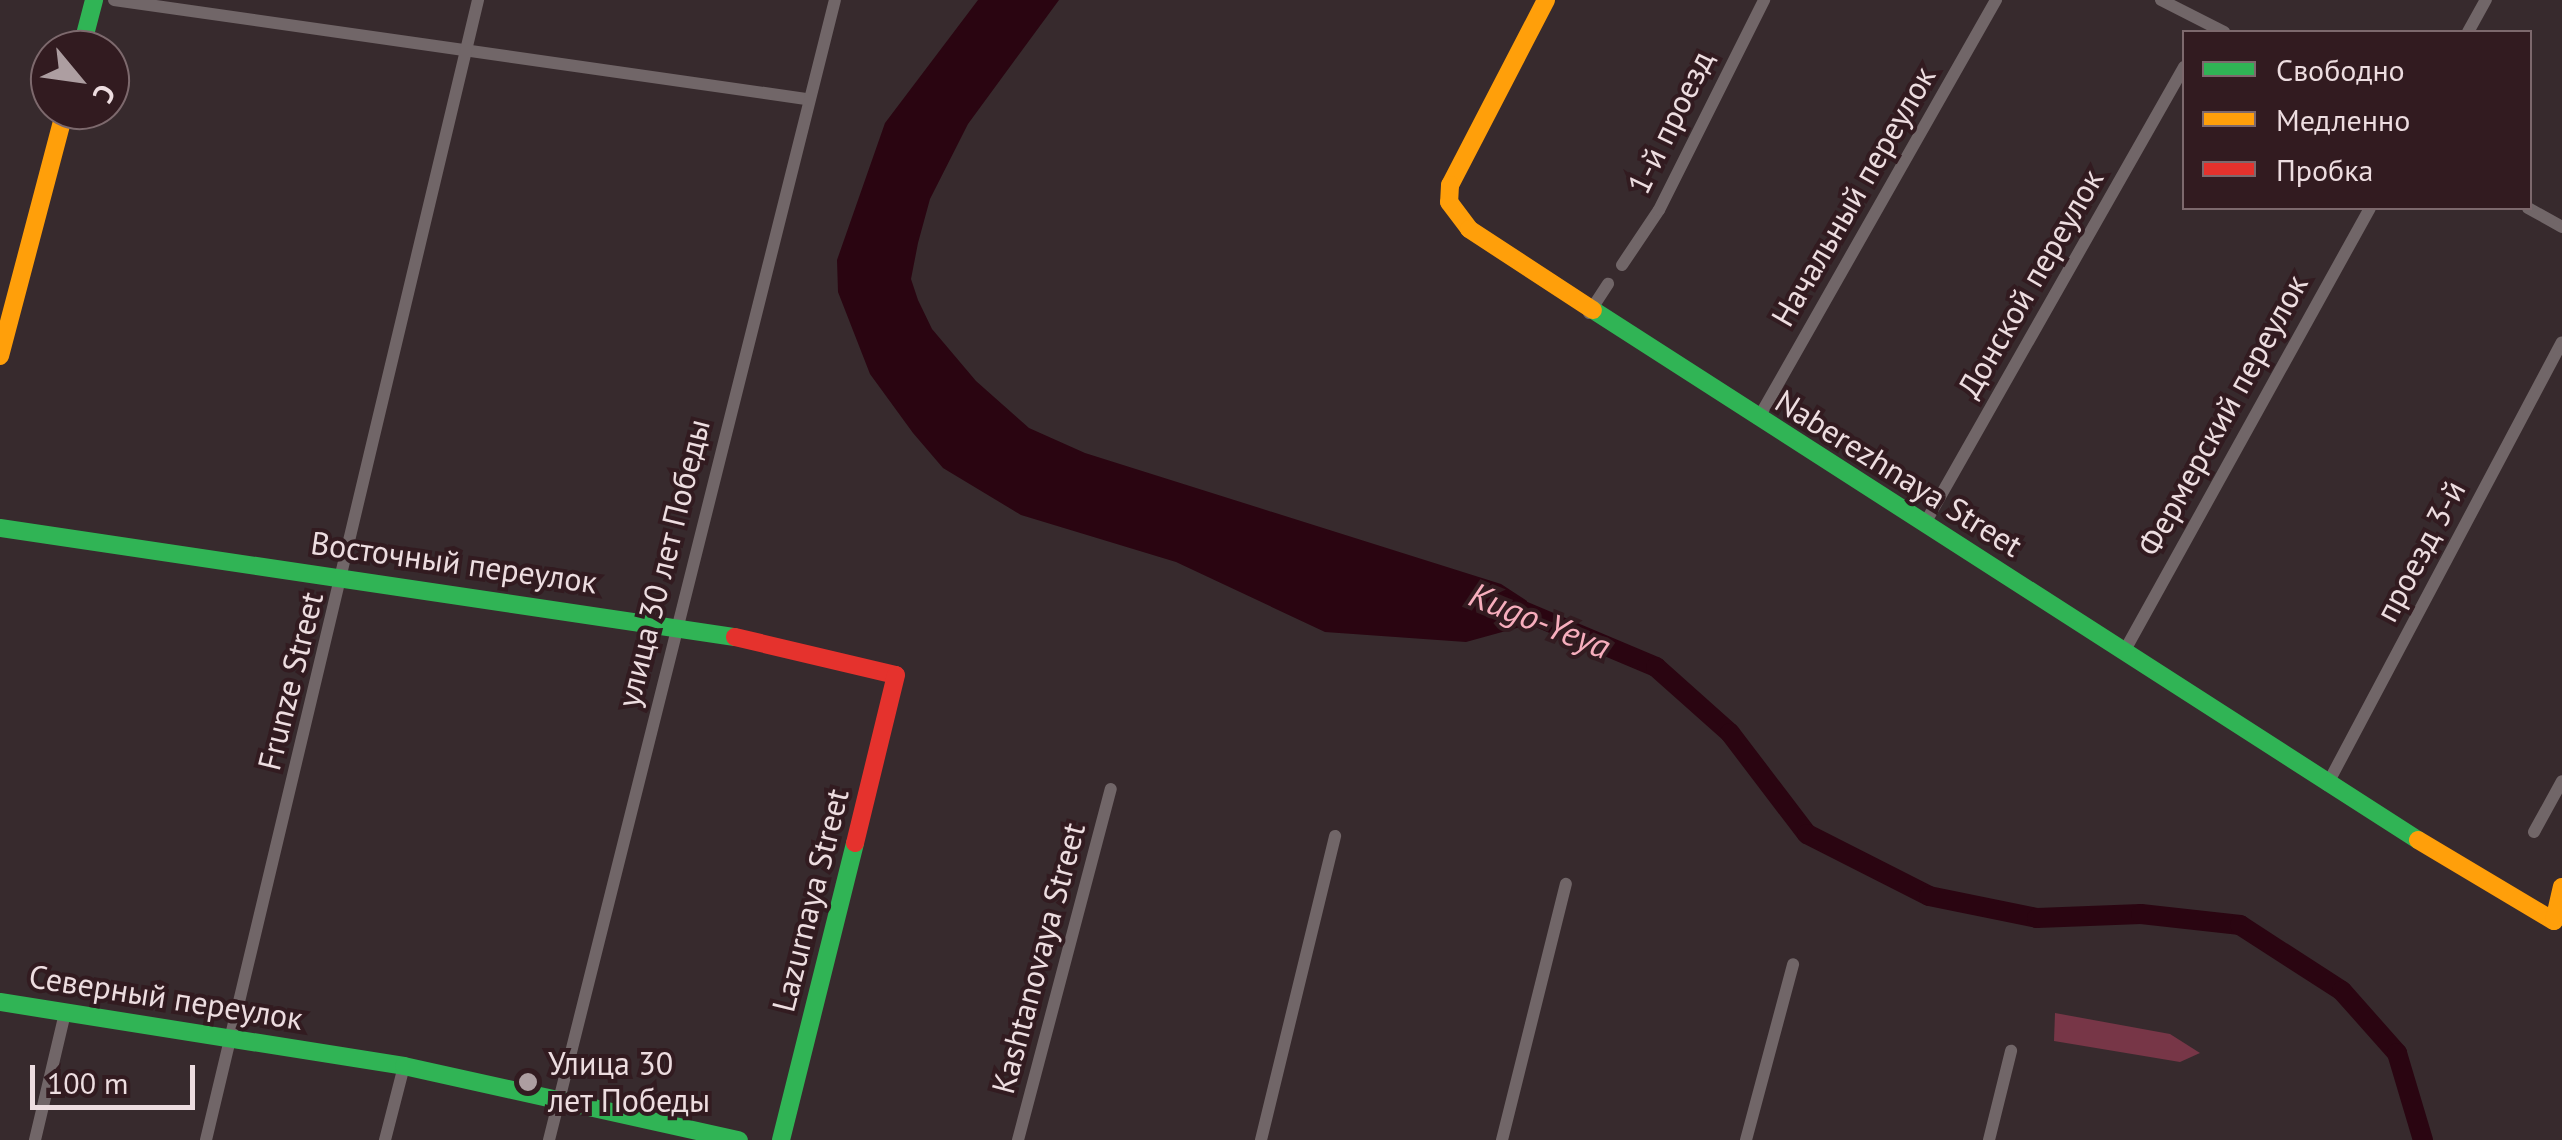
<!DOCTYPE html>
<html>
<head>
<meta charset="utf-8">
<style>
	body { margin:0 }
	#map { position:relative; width:2562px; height:1140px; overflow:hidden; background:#372a2d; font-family:"PT Sans",sans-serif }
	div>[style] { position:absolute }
	.green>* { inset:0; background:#773647 }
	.water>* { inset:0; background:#2a0511 }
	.river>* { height:20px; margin:-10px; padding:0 10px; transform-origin:10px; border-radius:10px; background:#2a0511 }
	.street>* { height:12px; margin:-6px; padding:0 6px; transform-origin:6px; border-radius:6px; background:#716668 }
	.fast>* { height:18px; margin:-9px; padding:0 9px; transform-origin:9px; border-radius:9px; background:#30b455 }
	.slow>* { height:18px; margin:-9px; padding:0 9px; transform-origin:9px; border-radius:9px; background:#ff9f0a }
	.jam>* { height:18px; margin:-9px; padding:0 9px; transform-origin:9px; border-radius:9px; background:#e5322d }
	.dots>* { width:28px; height:28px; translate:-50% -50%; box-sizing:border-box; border:5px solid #321b20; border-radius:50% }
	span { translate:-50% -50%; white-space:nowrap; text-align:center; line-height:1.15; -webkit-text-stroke:8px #321b20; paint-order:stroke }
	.street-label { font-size:32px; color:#eddde0 }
	.poi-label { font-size:32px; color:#eddde0 }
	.left { translate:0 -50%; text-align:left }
	.water-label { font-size:35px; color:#f7aebd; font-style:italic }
	.legend { position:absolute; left:2182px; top:30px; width:350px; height:180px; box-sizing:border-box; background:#321b20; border:2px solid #7d696d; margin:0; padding:12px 18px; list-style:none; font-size:30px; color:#eddde0 }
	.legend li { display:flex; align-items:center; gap:20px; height:50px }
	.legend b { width:50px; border:2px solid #7d696d }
	.north { position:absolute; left:30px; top:30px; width:100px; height:100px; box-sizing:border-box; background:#321b20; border:2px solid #7d696d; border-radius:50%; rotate:119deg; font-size:28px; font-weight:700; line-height:40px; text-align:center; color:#eddde0 }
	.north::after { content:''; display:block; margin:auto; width:35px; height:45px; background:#ad9ea1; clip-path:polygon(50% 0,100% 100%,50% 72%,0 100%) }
	.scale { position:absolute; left:30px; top:1065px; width:165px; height:45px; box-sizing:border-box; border:5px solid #eddde0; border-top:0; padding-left:12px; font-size:30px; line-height:35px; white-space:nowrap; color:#eddde0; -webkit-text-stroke:8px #321b20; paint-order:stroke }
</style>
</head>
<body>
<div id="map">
	<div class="green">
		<div style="clip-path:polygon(2055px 1013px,2170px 1034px,2200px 1053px,2180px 1062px,2054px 1041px)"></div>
	</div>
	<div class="water">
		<div style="clip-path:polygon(978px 0,1059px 0,968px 124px,930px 199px,918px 243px,911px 279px,918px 300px,932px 329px,976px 381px,1029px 428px,1085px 453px,1501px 584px,1527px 601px,1524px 626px,1466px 642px,1325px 632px,1176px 562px,1021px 515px,943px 468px,913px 433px,870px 374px,838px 292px,837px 260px,885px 123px)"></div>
	</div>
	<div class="river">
		<div style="left:1504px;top:603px;width:165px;rotate:22.8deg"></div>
		<div style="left:1656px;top:667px;width:99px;rotate:41.7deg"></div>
		<div style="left:1730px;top:733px;width:127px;rotate:52.7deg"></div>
		<div style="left:1807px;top:834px;width:137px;rotate:26.9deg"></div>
		<div style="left:1929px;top:896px;width:110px;rotate:11.5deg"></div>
		<div style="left:2037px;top:918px;width:104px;rotate:-2.2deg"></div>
		<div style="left:2141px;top:914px;width:100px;rotate:6.3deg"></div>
		<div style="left:2240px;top:925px;width:121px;rotate:32.9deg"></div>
		<div style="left:2342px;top:991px;width:83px;rotate:48.4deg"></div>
		<div style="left:2397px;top:1053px;width:91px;rotate:73.4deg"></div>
	</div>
	<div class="street">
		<div style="left:114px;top:0;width:699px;rotate:8.14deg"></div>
		<div style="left:2161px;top:0;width:71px;rotate:26.9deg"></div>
		<div style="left:2468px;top:32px;width:37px;rotate:-61deg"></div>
		<div style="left:2528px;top:208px;width:39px;rotate:29deg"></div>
		<div style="left:1622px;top:265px;width:66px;rotate:-56.1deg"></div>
		<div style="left:1659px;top:210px;width:235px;rotate:-63.4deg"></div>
		<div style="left:1589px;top:313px;width:35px;rotate:-57deg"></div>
		<div style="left:1758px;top:419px;width:482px;rotate:-60.4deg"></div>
		<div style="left:1924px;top:525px;width:527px;rotate:-60.42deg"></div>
		<div style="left:2125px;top:650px;width:505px;rotate:-61deg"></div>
		<div style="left:2327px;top:785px;width:501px;rotate:-62.06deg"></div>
		<div style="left:2534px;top:832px;width:58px;rotate:-61.2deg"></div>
		<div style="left:35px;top:1140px;width:130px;rotate:-76.7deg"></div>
		<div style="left:206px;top:1140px;width:1172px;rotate:-76.58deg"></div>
		<div style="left:385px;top:1140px;width:76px;rotate:-75.6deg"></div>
		<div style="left:549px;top:1140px;width:1175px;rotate:-75.92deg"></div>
		<div style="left:1018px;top:1140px;width:363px;rotate:-75.2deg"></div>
		<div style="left:1261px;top:1140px;width:313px;rotate:-76.3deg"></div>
		<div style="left:1502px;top:1140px;width:264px;rotate:-76deg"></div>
		<div style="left:1746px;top:1140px;width:182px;rotate:-75deg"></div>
		<div style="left:1989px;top:1140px;width:92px;rotate:-76.1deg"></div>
	</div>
	<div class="fast">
		<div style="left:81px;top:50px;width:52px;rotate:-75.4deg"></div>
		<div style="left:1593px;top:310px;width:981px;rotate:32.72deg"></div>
		<div style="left:0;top:528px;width:743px;rotate:8.44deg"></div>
		<div style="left:0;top:1002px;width:409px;rotate:9deg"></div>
		<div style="left:404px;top:1066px;width:343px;rotate:12.5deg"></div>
		<div style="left:781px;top:1140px;width:306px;rotate:-76deg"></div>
	</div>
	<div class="slow">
		<div style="left:1546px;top:0;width:208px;rotate:117.4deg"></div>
		<div style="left:1450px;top:185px;width:17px;rotate:93deg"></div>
		<div style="left:1449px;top:202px;width:34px;rotate:53deg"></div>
		<div style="left:1469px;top:229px;width:148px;rotate:33.2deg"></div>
		<div style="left:0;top:356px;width:254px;rotate:-75.2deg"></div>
		<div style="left:2418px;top:840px;width:158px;rotate:30.8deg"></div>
		<div style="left:2554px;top:921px;width:35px;rotate:-77deg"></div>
	</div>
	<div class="jam">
		<div style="left:735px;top:637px;width:165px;rotate:13.3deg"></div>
		<div style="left:896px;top:675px;width:173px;rotate:103.7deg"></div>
	</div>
	<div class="dots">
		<div style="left:528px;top:1082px;background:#ad9ea1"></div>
	</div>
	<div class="street-label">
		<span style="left:1670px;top:122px;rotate:-64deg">1-й проезд</span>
		<span style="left:1853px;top:196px;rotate:-60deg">Начальный переулок</span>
		<span style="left:2030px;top:283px;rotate:-60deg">Донской переулок</span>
		<span style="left:2222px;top:415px;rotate:-61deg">Фермерский переулок</span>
		<span style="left:1899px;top:473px;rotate:32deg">Naberezhnaya Street</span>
		<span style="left:2420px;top:551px;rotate:-62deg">проезд 3-й</span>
		<span style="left:454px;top:562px;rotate:8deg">Восточный переулок</span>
		<span style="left:663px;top:563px;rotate:-76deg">улица 30 лет Победы</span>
		<span style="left:290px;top:681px;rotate:-76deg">Frunze Street</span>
		<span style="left:810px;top:900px;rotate:-76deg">Lazurnaya Street</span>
		<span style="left:1038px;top:958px;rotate:-75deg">Kashtanovaya Street</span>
		<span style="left:166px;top:997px;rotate:9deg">Северный переулок</span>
	</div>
	<div class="poi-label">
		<span class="left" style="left:548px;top:1082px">Улица 30<br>лет Победы</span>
	</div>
	<div class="water-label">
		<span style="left:1540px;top:620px;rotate:22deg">Kugo-Yeya</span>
	</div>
	<ul class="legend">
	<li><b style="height:12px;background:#30b455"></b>Свободно</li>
	<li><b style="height:12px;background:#ff9f0a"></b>Медленно</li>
	<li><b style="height:12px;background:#e5322d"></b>Пробка</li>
	</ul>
	<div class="north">С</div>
	<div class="scale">100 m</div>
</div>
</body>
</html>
